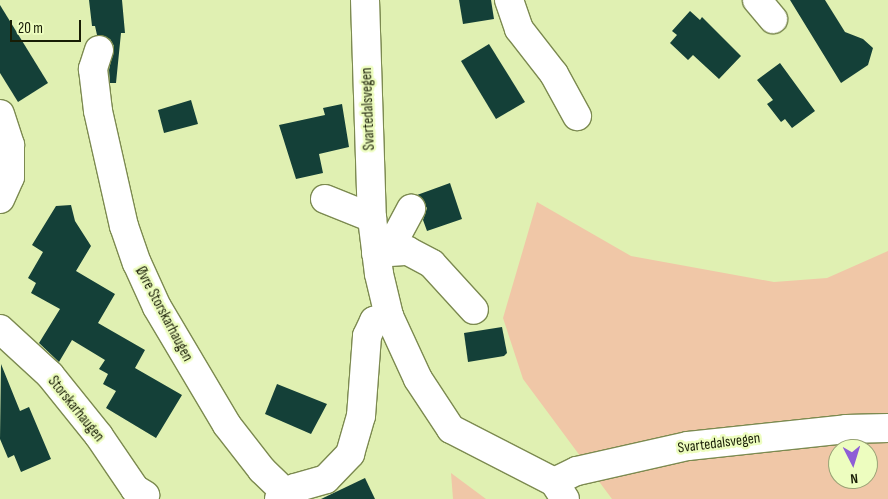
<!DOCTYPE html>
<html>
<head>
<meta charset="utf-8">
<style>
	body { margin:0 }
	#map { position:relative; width:888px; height:499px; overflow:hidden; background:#e0f0b2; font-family:"Sofia Sans Condensed",sans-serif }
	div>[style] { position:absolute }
	.green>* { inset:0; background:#f0c7a7 }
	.building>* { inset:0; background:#144038 }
	.roads { filter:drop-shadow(1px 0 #7c8a50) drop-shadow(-1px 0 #7c8a50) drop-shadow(0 1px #7c8a50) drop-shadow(0 -1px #7c8a50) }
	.minor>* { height:28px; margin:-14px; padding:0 14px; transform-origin:14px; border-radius:14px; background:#fff }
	span { translate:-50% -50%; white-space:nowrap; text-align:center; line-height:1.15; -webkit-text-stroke:5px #edfdbf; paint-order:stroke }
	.street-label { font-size:15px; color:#181d05 }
	.north { position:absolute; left:828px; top:439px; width:50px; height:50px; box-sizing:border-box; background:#edfdbf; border:1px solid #98a375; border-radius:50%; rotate:175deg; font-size:14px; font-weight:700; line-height:20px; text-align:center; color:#181d05 }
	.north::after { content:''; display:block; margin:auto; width:18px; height:22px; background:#8e5dd6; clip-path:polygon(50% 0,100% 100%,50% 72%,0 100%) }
	.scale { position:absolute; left:10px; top:20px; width:71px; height:22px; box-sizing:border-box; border:2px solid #181d05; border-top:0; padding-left:6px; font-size:15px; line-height:18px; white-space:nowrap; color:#181d05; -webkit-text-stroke:4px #edfdbf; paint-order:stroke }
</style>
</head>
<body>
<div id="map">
	<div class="green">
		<div style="clip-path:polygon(evenodd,537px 202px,631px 256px,774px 282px,827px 278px,888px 251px,888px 499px,612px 499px,523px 379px,503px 318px,537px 202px,838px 449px,868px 449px,868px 479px,838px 479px,838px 449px)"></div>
		<div style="clip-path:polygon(451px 473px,486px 499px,453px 499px)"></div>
	</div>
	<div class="building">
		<div style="clip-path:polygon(89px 0,122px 0,125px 33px,121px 33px,116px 83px,110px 83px,109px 70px,114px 46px,110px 39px,97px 35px,95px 26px,92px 26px)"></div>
		<div style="clip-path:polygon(459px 0,491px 0,494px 19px,463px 24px)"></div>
		<div style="clip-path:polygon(790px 0,825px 0,845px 32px,863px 39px,873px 48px,868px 65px,841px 83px)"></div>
		<div style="clip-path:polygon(0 5px,48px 83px,18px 102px,0 73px)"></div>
		<div style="clip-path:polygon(690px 11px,700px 20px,702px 17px,741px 56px,719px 79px,693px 55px,688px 60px,670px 43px,677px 35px,672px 31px)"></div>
		<div style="clip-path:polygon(489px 44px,525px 102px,496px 119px,461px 61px)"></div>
		<div style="clip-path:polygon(780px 63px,815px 111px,792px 128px,785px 119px,781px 122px,767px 104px,773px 100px,757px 80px)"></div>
		<div style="clip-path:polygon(191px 100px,198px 124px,164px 133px,158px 110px)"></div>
		<div style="clip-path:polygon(342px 104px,349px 147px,319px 154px,323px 173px,296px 179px,279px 125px,325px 115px,323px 108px)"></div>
		<div style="clip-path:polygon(450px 183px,462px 219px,427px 231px,423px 220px,427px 208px,417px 195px)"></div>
		<div style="clip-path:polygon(71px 205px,75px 221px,91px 246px,76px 271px,115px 294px,98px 323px,145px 350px,135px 368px,182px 395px,156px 438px,106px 408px,116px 391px,103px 384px,108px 374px,99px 369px,105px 360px,72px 340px,59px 362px,39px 343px,60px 309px,31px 293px,36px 283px,28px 278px,43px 252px,32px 245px,56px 206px)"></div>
		<div style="clip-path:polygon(502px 327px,507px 353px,504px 356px,468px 362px,464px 333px)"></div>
		<div style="clip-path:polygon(1px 364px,20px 411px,29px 407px,51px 459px,21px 472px,14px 455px,8px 458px,0 439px)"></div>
		<div style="clip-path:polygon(277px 384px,327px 404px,311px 434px,265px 414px)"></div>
		<div style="clip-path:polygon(365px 478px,375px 499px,321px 499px)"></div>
	</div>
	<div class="roads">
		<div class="minor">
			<div style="left:365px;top:0;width:218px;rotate:88.2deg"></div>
			<div style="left:372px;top:218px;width:56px;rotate:82.9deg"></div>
			<div style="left:379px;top:274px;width:43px;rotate:76.6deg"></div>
			<div style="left:389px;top:316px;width:69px;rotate:65.3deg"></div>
			<div style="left:418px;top:379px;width:60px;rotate:56.6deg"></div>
			<div style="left:451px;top:429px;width:116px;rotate:27.2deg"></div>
			<div style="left:554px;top:482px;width:20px;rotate:57deg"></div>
			<div style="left:509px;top:0;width:31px;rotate:71deg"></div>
			<div style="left:519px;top:29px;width:57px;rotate:52.1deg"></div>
			<div style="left:554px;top:74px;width:48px;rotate:61.3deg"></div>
			<div style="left:757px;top:0;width:25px;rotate:50deg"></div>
			<div style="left:99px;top:50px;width:20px;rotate:108deg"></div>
			<div style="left:93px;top:69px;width:42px;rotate:83.2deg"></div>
			<div style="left:98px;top:111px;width:118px;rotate:77.3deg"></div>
			<div style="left:124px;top:226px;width:39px;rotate:71deg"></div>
			<div style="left:137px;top:263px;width:48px;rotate:65.6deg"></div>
			<div style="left:157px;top:307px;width:137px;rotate:59.3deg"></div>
			<div style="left:227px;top:425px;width:57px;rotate:52.1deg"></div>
			<div style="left:262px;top:470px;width:32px;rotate:44deg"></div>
			<div style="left:0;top:114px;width:33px;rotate:72deg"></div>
			<div style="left:10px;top:145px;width:32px;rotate:90deg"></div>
			<div style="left:10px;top:177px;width:24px;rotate:114deg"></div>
			<div style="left:325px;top:199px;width:51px;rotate:22deg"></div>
			<div style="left:389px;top:250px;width:47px;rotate:-61.8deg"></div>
			<div style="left:376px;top:253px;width:32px;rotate:-4deg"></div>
			<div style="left:408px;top:251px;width:27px;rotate:28deg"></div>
			<div style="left:432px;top:264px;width:62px;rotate:47.6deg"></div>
			<div style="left:0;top:329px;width:68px;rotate:42.6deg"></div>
			<div style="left:50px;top:375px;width:78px;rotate:51.2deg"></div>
			<div style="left:99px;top:436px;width:64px;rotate:55.8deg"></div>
			<div style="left:135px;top:489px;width:12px;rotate:31deg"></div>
			<div style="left:554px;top:482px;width:25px;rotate:-26deg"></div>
			<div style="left:577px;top:471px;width:114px;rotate:-12.7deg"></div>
			<div style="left:688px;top:446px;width:159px;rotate:-6.1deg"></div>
			<div style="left:846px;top:429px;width:42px;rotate:-1.4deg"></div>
			<div style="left:279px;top:499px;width:19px;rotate:-35deg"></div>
			<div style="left:295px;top:488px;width:32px;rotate:-16deg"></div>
			<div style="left:326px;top:479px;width:35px;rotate:-46deg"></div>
			<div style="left:350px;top:454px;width:40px;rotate:-74deg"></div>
			<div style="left:361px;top:416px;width:80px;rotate:-85.7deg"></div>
			<div style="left:367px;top:336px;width:17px;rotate:-65deg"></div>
			<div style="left:374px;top:321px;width:16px;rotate:-18deg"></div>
		</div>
	</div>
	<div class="street-label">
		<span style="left:368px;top:109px;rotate:-92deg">Svartedalsvegen</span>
		<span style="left:164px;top:314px;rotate:62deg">Øvre Storskarhaugen</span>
		<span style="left:76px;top:409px;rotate:51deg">Storskarhaugen</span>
		<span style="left:719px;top:443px;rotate:-7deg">Svartedalsvegen</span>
	</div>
	<div class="north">N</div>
	<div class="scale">20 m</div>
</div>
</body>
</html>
